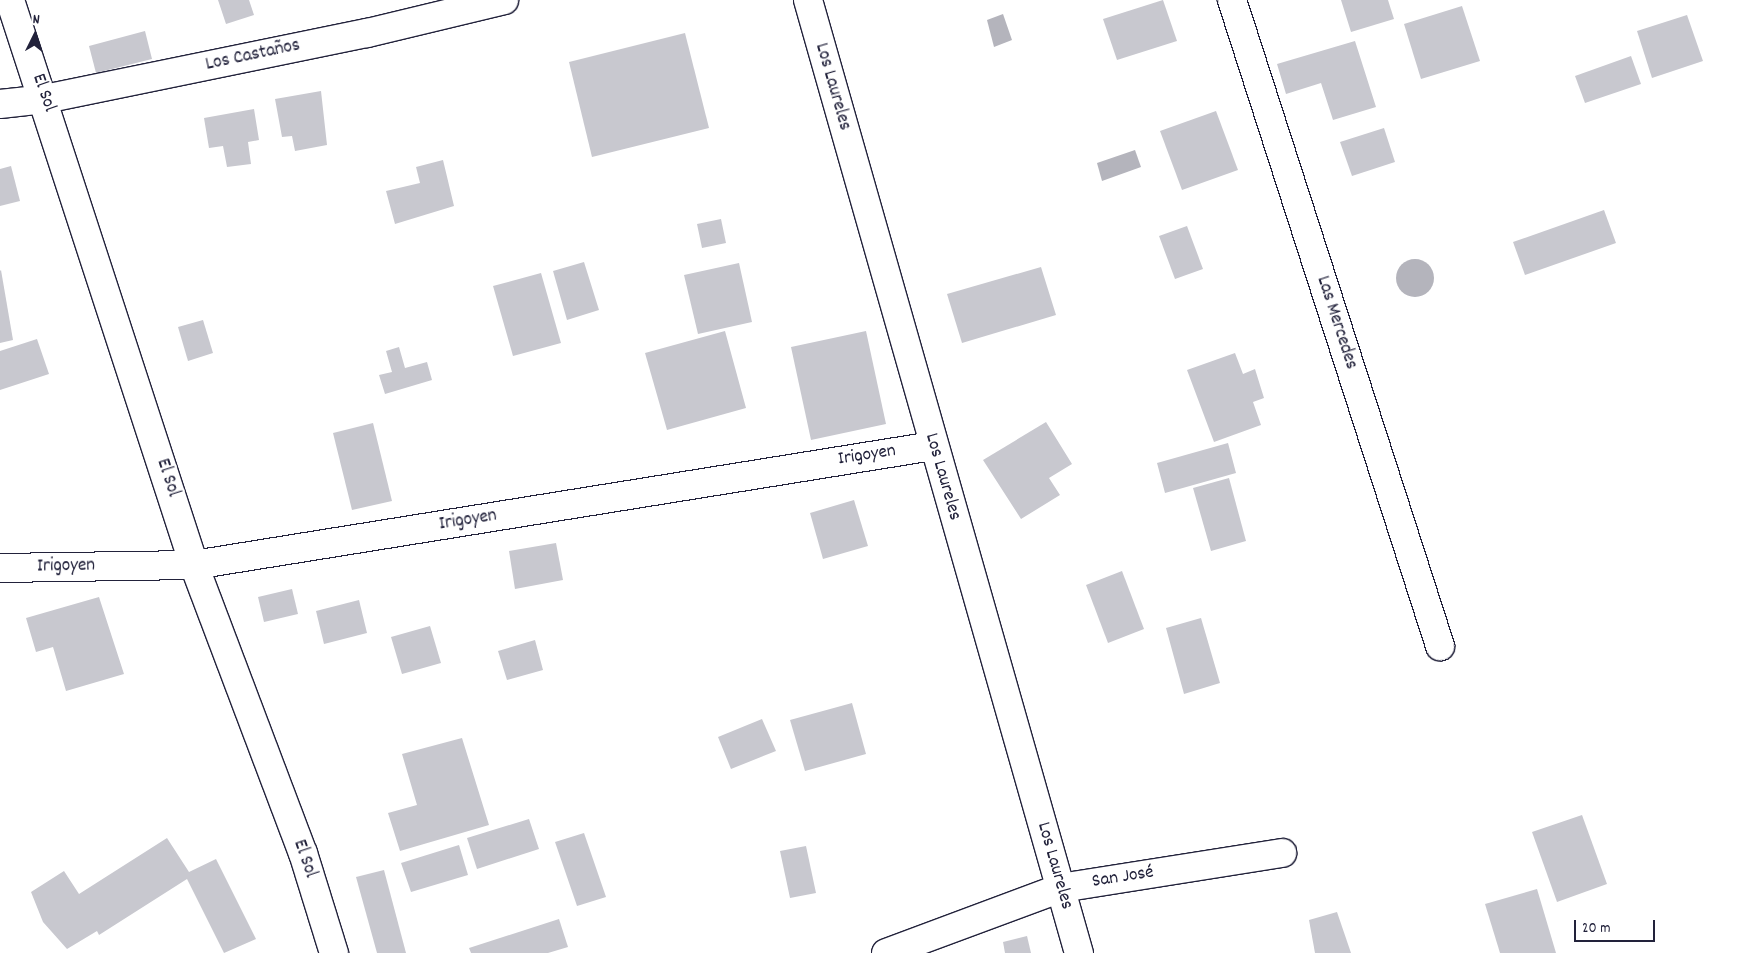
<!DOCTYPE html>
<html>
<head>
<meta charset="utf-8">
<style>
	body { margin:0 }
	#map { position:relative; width:1746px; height:953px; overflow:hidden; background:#fff; font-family:Dekko,sans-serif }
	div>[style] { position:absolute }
	.water>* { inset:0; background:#b4b4bc }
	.round { border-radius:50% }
	.building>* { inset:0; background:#c8c8cf }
	.roads { filter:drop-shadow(1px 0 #22223b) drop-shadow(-1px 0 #22223b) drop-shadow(0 1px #22223b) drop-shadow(0 -1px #22223b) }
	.minor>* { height:28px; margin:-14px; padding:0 14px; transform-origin:14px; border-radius:14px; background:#fff }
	span { translate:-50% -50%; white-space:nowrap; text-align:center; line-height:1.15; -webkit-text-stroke:4px #fff; paint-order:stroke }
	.street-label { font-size:19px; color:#22223b }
	.north { position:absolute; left:10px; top:10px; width:50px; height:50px; -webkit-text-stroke:4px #fff; paint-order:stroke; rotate:4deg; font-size:14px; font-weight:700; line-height:20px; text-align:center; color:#22223b }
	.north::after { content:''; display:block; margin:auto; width:18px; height:22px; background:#22223b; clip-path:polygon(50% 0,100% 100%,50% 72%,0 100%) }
	.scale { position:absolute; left:1574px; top:920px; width:81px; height:22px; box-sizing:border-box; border:2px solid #22223b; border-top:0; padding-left:6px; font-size:15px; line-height:18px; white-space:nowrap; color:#22223b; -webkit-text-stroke:4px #fff; paint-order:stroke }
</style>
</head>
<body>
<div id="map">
	<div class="water">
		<div style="clip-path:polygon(1003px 14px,1012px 40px,994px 47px,987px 20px)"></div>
		<div style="clip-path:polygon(1135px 150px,1141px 167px,1102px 181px,1097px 163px)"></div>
		<div class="round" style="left:1396px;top:259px;width:38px;height:38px"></div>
	</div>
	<div class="building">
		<div style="clip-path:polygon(218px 0,249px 0,254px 15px,226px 24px)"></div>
		<div style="clip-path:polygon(1163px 0,1177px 41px,1117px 60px,1103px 19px)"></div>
		<div style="clip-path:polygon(1341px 0,1388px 0,1394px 19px,1351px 32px)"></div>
		<div style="clip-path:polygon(1462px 6px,1480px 61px,1421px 79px,1404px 24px)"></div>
		<div style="clip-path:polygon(1687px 15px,1703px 61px,1652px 78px,1637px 31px)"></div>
		<div style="clip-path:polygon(145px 31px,152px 59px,96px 73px,89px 46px)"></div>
		<div style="clip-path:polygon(685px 33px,709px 128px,592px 157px,569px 62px)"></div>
		<div style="clip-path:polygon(1355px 41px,1376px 107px,1333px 120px,1321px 83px,1286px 94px,1277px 64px)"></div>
		<div style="clip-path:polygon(1631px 56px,1641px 84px,1585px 103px,1575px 76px)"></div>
		<div style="clip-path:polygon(321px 91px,327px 145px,295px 151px,292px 136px,282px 137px,275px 99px)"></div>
		<div style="clip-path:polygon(254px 109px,259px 140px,248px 142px,251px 164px,227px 167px,223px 146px,209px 148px,204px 118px)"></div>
		<div style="clip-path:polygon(1216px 111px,1238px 170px,1182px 190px,1160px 131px)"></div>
		<div style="clip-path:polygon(1384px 128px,1395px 162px,1352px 176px,1340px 142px)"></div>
		<div style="clip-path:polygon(443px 160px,454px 206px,395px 224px,386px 191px,420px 183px,416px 167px)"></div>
		<div style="clip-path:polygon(11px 166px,20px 201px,0 206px,0 169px)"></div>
		<div style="clip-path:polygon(1604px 210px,1616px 243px,1525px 275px,1513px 242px)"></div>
		<div style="clip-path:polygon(721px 219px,726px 243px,702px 248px,697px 224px)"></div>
		<div style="clip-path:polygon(1187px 226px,1203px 269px,1175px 279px,1159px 236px)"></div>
		<div style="clip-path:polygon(584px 262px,599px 310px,567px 320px,553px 271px)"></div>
		<div style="clip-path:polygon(739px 263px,752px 322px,698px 334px,684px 275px)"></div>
		<div style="clip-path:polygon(1041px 267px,1056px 315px,962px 343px,947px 294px)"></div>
		<div style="clip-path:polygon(1px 270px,13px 340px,0 343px,0 271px)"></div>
		<div style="clip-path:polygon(541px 273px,561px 343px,513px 356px,493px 286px)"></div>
		<div style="clip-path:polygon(203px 320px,213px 353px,188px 361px,178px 327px)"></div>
		<div style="clip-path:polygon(725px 331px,746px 408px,667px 430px,645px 353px)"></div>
		<div style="clip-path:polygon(866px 331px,886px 424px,811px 440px,791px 347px)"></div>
		<div style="clip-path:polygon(37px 339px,49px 374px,0 390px,0 351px)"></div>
		<div style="clip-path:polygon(399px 347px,405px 368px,427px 362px,432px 380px,385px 394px,379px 375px,392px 372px,386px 351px)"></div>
		<div style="clip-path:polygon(1235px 353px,1243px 374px,1255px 369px,1264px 398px,1253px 402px,1261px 425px,1214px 442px,1187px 370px)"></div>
		<div style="clip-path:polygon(1046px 422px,1072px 464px,1049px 478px,1060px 495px,1021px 519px,983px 460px)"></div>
		<div style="clip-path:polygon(373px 423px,392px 501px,352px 510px,333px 433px)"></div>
		<div style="clip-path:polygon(1228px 443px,1236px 473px,1165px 493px,1157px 463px)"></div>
		<div style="clip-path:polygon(1229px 478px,1246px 541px,1211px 551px,1193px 488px)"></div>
		<div style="clip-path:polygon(854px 500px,868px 546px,823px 559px,810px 513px)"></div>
		<div style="clip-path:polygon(556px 543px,563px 580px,515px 589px,509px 551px)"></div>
		<div style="clip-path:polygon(1122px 571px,1144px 629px,1108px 643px,1086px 585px)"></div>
		<div style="clip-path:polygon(292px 589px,298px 614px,264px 622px,258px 597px)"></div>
		<div style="clip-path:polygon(99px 597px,124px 674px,66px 691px,53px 647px,36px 652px,26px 618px)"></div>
		<div style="clip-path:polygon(359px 600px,367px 633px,324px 644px,316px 611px)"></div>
		<div style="clip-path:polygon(1201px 618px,1220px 683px,1184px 694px,1166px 628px)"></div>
		<div style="clip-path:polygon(430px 626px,441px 663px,402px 674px,391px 637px)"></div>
		<div style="clip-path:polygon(535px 640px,543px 670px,507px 680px,498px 651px)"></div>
		<div style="clip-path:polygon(852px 703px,866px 754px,805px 771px,790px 720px)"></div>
		<div style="clip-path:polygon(762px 719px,776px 751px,731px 769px,718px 737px)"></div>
		<div style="clip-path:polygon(462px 738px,489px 825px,400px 851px,388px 813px,417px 805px,402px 754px)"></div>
		<div style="clip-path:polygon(1582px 815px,1607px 884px,1557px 902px,1532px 832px)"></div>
		<div style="clip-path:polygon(529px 819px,539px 849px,477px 869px,467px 838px)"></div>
		<div style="clip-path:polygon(584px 833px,606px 897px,577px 906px,555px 842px)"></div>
		<div style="clip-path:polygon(167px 838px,189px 872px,216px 859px,256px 939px,224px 953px,187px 879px,99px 935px,97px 931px,67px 949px,43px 922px,31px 892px,64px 871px,79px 894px)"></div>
		<div style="clip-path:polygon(459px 845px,468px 875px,411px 892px,401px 863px)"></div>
		<div style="clip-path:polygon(806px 846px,816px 893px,790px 898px,780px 851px)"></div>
		<div style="clip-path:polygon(384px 870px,406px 953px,377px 953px,356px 877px)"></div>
		<div style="clip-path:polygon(1537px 889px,1556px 953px,1500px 953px,1485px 904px)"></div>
		<div style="clip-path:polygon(1337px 912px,1351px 953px,1315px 953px,1309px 920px)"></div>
		<div style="clip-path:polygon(559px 919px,568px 947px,548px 953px,471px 953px,469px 948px)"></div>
		<div style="clip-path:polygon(1027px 936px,1031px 953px,1005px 953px,1003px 942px)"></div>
	</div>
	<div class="roads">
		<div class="minor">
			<div style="left:10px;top:0;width:594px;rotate:71.96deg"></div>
			<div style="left:194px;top:565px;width:308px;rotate:69.3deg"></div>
			<div style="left:303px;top:853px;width:105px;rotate:72.8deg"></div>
			<div style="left:808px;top:0;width:991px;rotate:74.13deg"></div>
			<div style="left:1232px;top:0;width:679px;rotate:72.15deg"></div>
			<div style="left:0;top:104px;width:45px;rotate:-6.3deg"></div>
			<div style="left:45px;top:99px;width:329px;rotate:-11.6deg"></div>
			<div style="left:367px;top:33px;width:141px;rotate:-13.5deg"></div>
			<div style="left:0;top:568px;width:194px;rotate:-0.9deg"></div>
			<div style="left:194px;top:565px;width:749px;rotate:-9.15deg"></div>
			<div style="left:886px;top:953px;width:187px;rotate:-20.4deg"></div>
			<div style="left:1061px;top:888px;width:224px;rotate:-9deg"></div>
		</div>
	</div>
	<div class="street-label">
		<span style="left:253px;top:56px;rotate:-12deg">Los Castaños</span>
		<span style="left:832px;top:87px;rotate:74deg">Los Laureles</span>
		<span style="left:43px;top:93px;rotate:71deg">El Sol</span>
		<span style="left:1336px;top:323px;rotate:72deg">Las Mercedes</span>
		<span style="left:867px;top:456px;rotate:-9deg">Irigoyen</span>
		<span style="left:942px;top:477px;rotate:74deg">Los Laureles</span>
		<span style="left:167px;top:478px;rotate:72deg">El Sol</span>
		<span style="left:468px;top:521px;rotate:-9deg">Irigoyen</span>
		<span style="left:66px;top:567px;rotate:-1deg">Irigoyen</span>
		<span style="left:304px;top:859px;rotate:71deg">El Sol</span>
		<span style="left:1054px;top:866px;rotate:74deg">Los Laureles</span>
		<span style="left:1123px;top:878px;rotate:-9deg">San José</span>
	</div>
	<div class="north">N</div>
	<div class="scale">20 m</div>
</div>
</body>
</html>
